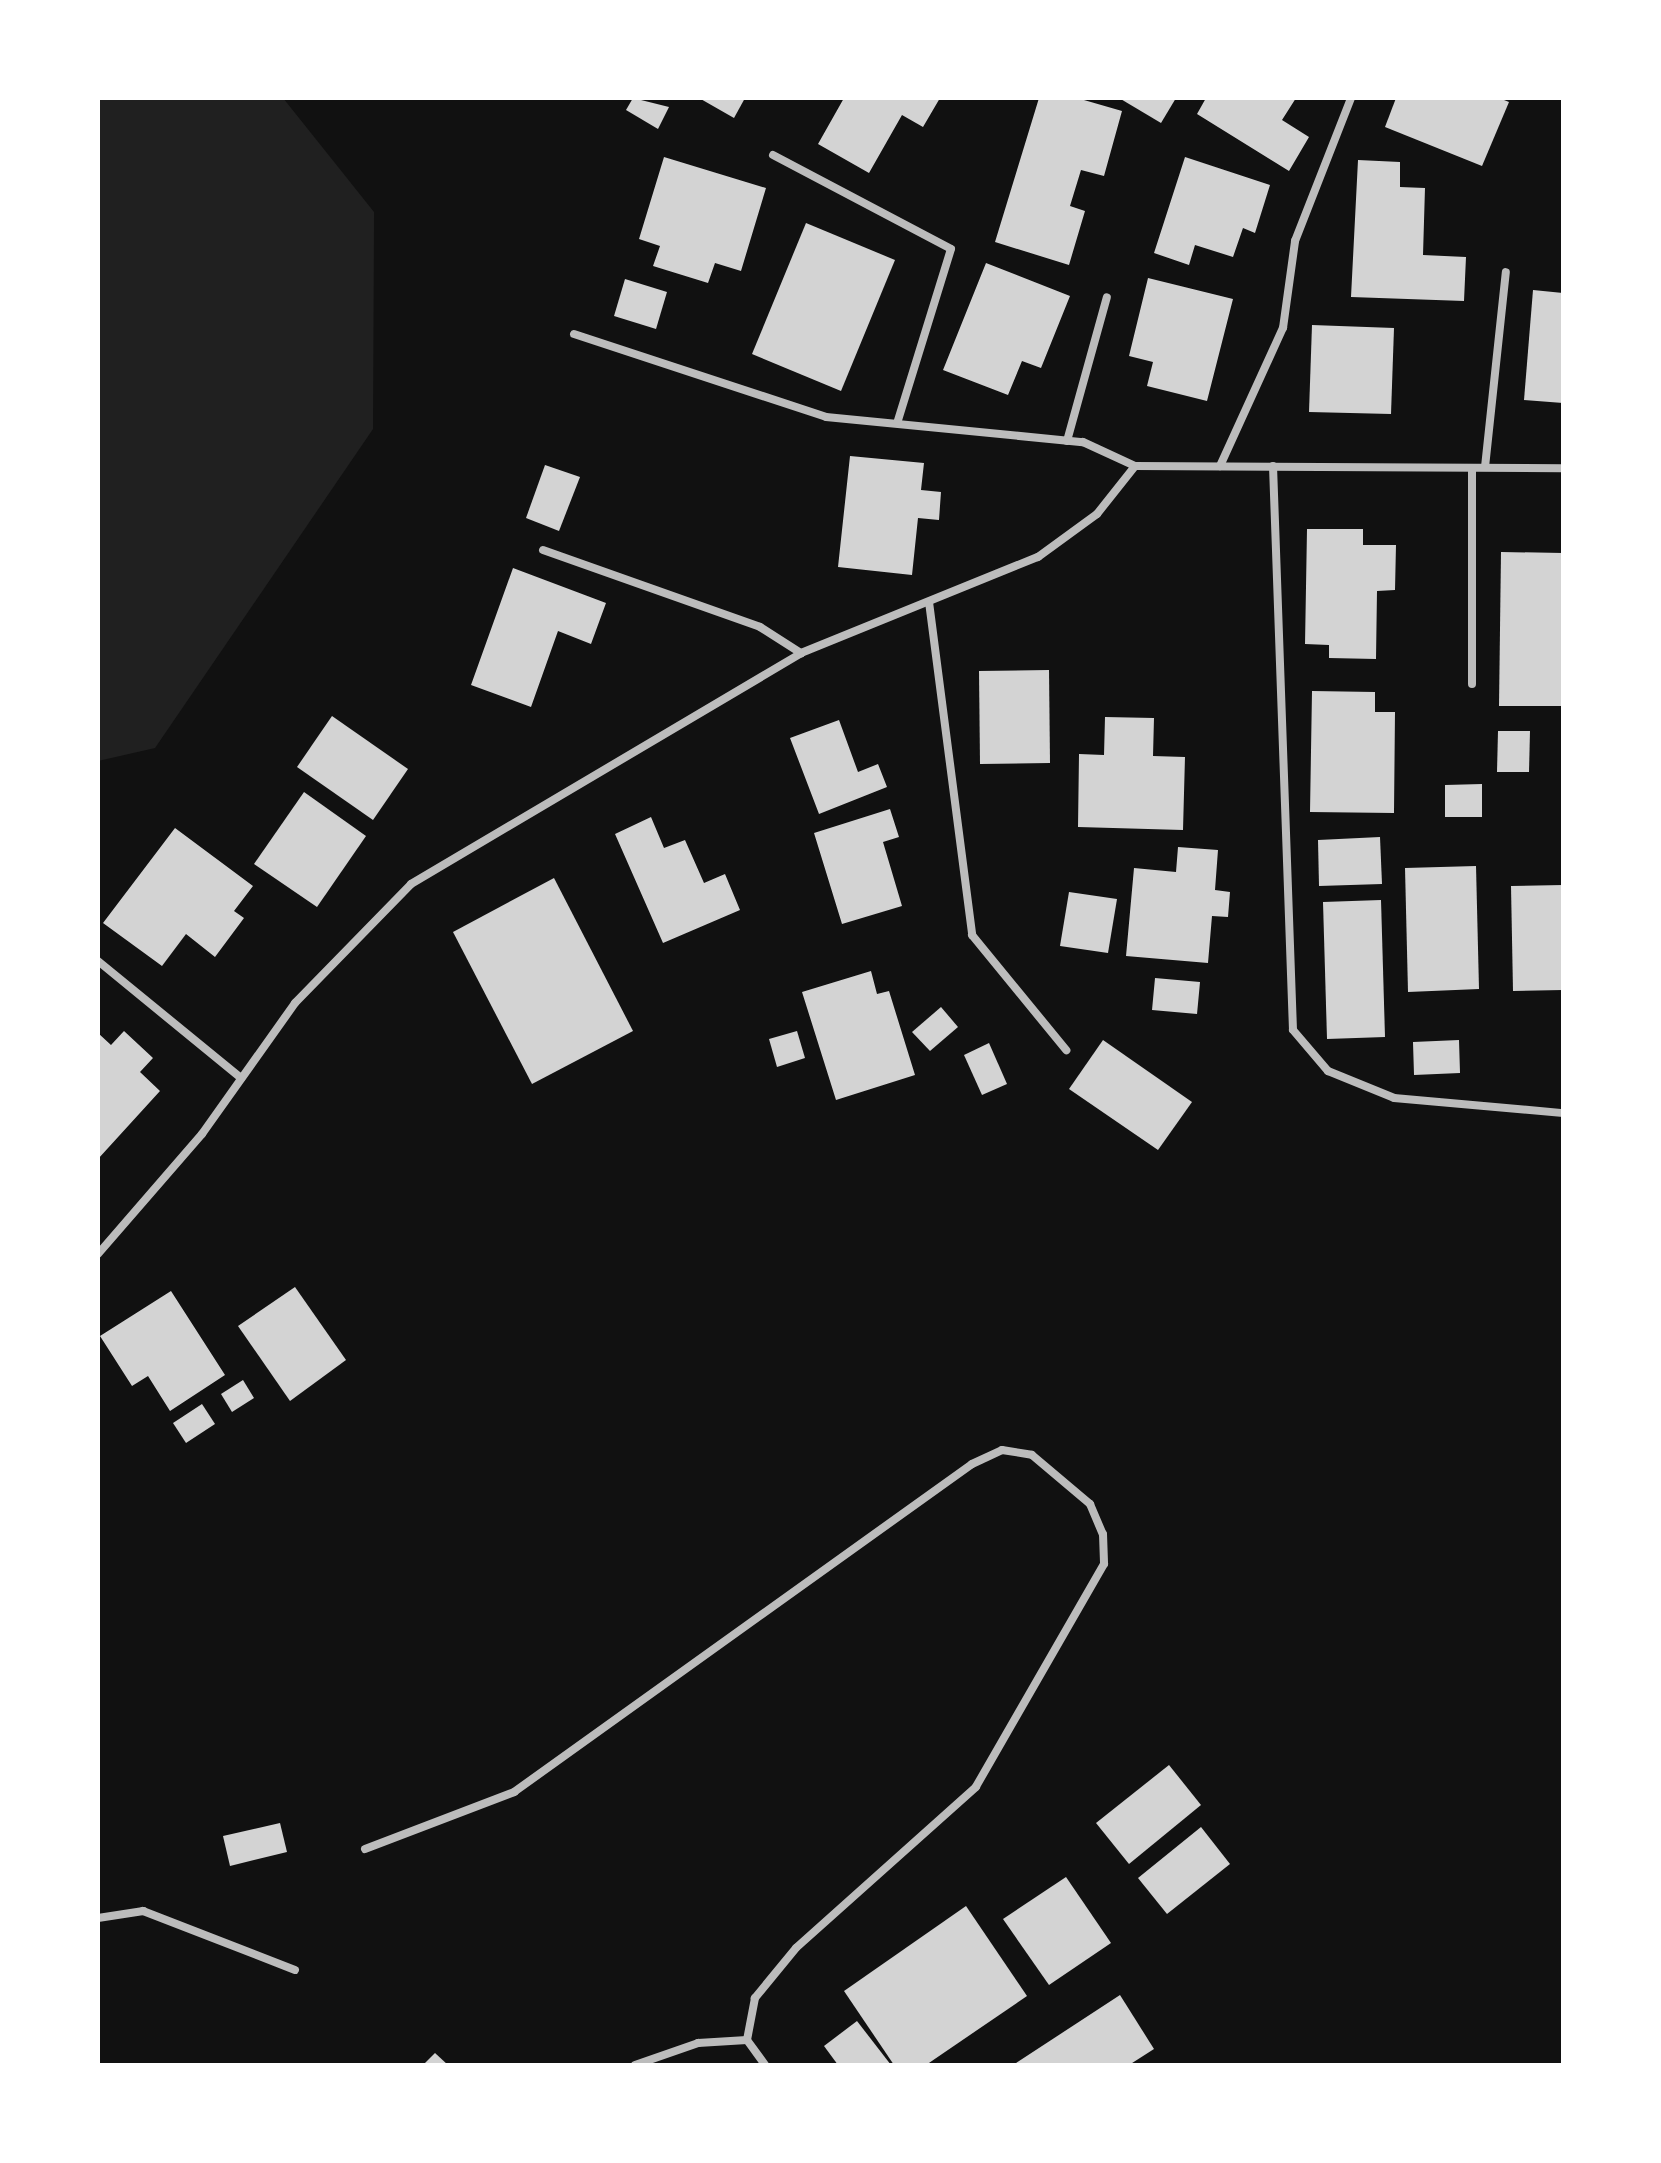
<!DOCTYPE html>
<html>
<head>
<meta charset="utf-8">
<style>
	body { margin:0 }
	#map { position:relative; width:1661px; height:2163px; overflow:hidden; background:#111; font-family:"Exo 2",sans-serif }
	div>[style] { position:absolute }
	.green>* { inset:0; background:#202020 }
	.building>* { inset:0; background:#d3d3d3 }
	.minor>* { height:8px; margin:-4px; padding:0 4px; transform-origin:4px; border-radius:4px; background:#bcbcbc }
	span { translate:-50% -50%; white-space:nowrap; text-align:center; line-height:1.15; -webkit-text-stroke:8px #fff; paint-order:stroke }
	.frame { position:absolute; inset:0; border:100px solid #fff; pointer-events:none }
</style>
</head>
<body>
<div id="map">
	<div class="green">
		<div style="clip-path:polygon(98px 98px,283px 98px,374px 212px,373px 429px,155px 748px,98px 761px)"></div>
	</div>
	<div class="building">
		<div style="clip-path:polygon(633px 98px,669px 107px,658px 129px,626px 110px)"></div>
		<div style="clip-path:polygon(699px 98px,745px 98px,734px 118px)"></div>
		<div style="clip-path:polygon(844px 98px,940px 98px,923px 127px,902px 115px,869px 173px,818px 144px)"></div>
		<div style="clip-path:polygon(1039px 98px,1077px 98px,1122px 111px,1104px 176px,1081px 170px,1070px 206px,1085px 211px,1069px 265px,995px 242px)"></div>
		<div style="clip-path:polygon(1119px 98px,1176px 98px,1161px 123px)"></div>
		<div style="clip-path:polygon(1206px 98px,1296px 98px,1282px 120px,1309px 137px,1289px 171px,1197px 114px)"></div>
		<div style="clip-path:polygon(1396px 98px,1499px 98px,1509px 102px,1482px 166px,1385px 127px)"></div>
		<div style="clip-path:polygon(664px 157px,766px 188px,741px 271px,715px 263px,708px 283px,653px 266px,660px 246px,639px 239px)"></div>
		<div style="clip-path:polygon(1185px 157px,1270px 185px,1255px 233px,1243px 228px,1233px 257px,1195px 245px,1189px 265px,1154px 253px)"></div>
		<div style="clip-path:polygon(1358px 160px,1400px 162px,1400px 187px,1425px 188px,1423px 255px,1466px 257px,1464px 301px,1351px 297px)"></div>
		<div style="clip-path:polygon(806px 223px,895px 260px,841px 391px,752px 354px)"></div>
		<div style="clip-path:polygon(986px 263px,1070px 296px,1041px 368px,1022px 361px,1008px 395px,943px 370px)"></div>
		<div style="clip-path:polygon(1148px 278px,1233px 299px,1207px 401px,1147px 386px,1153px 362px,1129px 356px)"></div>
		<div style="clip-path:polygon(625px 279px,667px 292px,656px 329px,614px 316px)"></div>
		<div style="clip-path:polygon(1533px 290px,1563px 293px,1563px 403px,1524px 400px)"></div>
		<div style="clip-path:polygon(1312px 325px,1394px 328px,1391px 414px,1309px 412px)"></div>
		<div style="clip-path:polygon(850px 456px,924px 463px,921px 490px,941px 492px,939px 520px,918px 518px,912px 575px,838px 567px)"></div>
		<div style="clip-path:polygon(545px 465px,580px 477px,559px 531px,526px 518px)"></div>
		<div style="clip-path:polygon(1307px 529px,1363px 529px,1363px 545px,1396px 545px,1395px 590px,1377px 591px,1376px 659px,1329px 658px,1329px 645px,1305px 644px)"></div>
		<div style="clip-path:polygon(1501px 552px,1563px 553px,1563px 706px,1499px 706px)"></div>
		<div style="clip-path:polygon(513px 568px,606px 603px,591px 644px,558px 631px,531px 707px,471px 685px)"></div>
		<div style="clip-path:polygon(1049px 670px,1050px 763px,980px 764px,979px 671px)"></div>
		<div style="clip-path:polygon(1312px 691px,1375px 692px,1375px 712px,1395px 712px,1394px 813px,1310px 812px)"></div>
		<div style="clip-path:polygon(332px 716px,408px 769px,373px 820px,297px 767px)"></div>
		<div style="clip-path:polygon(1105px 717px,1154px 718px,1153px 756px,1185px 757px,1183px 830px,1078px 827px,1079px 754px,1104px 755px)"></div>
		<div style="clip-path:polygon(839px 720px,858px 772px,878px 764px,887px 787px,819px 814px,790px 738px)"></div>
		<div style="clip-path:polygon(1498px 731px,1530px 731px,1529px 772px,1497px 772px)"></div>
		<div style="clip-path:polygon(1482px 784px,1482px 817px,1445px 817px,1445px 785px)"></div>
		<div style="clip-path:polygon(304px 792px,366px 836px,317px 907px,254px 864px)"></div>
		<div style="clip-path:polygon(890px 809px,899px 837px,883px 842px,902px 906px,842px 924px,814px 833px)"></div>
		<div style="clip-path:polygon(651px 817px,664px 848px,685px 840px,704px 883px,725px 874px,740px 910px,663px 943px,615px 834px)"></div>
		<div style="clip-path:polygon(175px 828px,253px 886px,234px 911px,244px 918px,215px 957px,186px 934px,162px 966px,103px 923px)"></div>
		<div style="clip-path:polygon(1380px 837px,1382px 884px,1319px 886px,1318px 840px)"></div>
		<div style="clip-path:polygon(1178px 847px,1218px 850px,1215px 890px,1230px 892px,1228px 917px,1212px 916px,1208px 963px,1126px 956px,1134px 868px,1176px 872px)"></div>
		<div style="clip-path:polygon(1476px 866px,1479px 989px,1408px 992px,1405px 868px)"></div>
		<div style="clip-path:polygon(554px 878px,633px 1031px,532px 1084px,453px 932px)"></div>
		<div style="clip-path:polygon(1563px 885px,1563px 990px,1513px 991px,1511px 886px)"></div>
		<div style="clip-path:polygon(1069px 892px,1117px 899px,1108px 953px,1060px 946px)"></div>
		<div style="clip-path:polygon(1381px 900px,1385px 1037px,1327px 1039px,1323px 902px)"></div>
		<div style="clip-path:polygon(871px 971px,877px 994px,889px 991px,915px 1075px,836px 1100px,802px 992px)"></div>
		<div style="clip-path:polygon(1155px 978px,1200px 982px,1197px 1014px,1152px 1010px)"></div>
		<div style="clip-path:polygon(941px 1007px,958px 1027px,930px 1051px,912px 1032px)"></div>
		<div style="clip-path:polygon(124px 1031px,153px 1058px,140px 1072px,160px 1091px,98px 1159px,98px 1033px,111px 1045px)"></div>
		<div style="clip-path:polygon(797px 1031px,805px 1058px,777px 1067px,769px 1039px)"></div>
		<div style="clip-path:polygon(1103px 1040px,1192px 1102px,1158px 1150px,1069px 1089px)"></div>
		<div style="clip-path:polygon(1459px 1040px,1460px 1073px,1414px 1075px,1413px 1042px)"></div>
		<div style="clip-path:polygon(989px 1043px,1007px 1084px,982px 1095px,964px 1055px)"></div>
		<div style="clip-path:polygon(295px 1287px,346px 1360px,290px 1401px,238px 1326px)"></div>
		<div style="clip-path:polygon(171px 1291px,225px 1375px,170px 1411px,148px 1376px,132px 1386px,100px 1336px)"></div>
		<div style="clip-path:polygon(243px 1380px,254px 1398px,232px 1412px,221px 1394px)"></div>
		<div style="clip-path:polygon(202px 1404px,215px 1424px,186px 1443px,173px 1423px)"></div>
		<div style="clip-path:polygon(1169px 1765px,1201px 1805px,1129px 1864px,1096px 1823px)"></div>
		<div style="clip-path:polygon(280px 1823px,287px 1852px,230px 1866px,223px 1836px)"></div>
		<div style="clip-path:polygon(1201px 1827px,1230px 1864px,1167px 1914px,1138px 1878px)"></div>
		<div style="clip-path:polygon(1066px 1877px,1111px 1943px,1049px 1985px,1003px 1919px)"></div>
		<div style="clip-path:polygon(966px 1906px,1027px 1996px,926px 2065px,894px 2065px,844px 1991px)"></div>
		<div style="clip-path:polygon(1120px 1995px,1154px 2049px,1129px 2065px,1013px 2065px)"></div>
		<div style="clip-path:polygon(857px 2021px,891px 2065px,838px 2065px,824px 2046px)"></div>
		<div style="clip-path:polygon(435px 2053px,448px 2065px,423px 2065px)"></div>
	</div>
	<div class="minor">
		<div style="left:773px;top:155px;width:201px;rotate:27.8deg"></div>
		<div style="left:951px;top:249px;width:182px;rotate:107.2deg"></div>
		<div style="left:574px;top:334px;width:265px;rotate:18.2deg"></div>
		<div style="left:826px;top:417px;width:258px;rotate:5.6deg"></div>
		<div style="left:1083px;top:442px;width:57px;rotate:24.8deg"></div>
		<div style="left:1067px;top:441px;width:149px;rotate:-74.5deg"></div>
		<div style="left:1220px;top:466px;width:152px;rotate:-65.5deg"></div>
		<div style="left:1283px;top:328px;width:88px;rotate:-82.1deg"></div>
		<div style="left:1295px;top:241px;width:154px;rotate:-68.6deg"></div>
		<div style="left:1273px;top:466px;width:564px;rotate:87.97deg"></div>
		<div style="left:1293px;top:1030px;width:54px;rotate:49.5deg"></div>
		<div style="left:1328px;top:1071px;width:71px;rotate:22.2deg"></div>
		<div style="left:1394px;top:1098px;width:170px;rotate:5.1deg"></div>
		<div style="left:1485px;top:467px;width:196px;rotate:-83.9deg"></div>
		<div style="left:543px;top:550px;width:230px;rotate:19.5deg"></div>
		<div style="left:760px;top:627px;width:49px;rotate:32.4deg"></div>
		<div style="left:929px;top:602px;width:336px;rotate:82.6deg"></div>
		<div style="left:972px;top:935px;width:149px;rotate:50.7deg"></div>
		<div style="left:1472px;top:684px;width:216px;rotate:-90deg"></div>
		<div style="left:98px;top:961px;width:185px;rotate:39.3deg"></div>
		<div style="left:98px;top:1254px;width:159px;rotate:-49.1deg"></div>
		<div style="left:202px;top:1134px;width:161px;rotate:-54.6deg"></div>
		<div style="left:295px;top:1003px;width:166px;rotate:-45.7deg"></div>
		<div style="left:411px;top:884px;width:453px;rotate:-30.6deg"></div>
		<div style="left:801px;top:653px;width:256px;rotate:-22.1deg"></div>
		<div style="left:1038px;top:557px;width:73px;rotate:-36.1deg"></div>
		<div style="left:1097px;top:514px;width:61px;rotate:-51.6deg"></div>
		<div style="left:1135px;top:466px;width:428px;rotate:0.3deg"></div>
		<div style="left:365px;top:1849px;width:160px;rotate:-20.9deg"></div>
		<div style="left:514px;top:1792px;width:563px;rotate:-35.61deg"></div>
		<div style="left:972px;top:1464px;width:33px;rotate:-25deg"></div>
		<div style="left:1002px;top:1450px;width:30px;rotate:9deg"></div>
		<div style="left:1032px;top:1455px;width:76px;rotate:40.2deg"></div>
		<div style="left:1090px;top:1504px;width:33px;rotate:67deg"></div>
		<div style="left:1103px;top:1534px;width:30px;rotate:88deg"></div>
		<div style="left:1104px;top:1564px;width:257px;rotate:119.9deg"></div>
		<div style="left:976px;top:1787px;width:241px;rotate:138.2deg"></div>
		<div style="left:796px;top:1948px;width:65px;rotate:129.4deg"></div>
		<div style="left:755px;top:1998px;width:43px;rotate:100.8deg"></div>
		<div style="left:747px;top:2040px;width:31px;rotate:54deg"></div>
		<div style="left:98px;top:1918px;width:46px;rotate:-8.8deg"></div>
		<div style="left:143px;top:1911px;width:163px;rotate:21.2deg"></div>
		<div style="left:635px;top:2065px;width:67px;rotate:-19.2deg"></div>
		<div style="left:698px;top:2043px;width:49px;rotate:-3.5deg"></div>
	</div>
	<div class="frame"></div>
</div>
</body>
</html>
